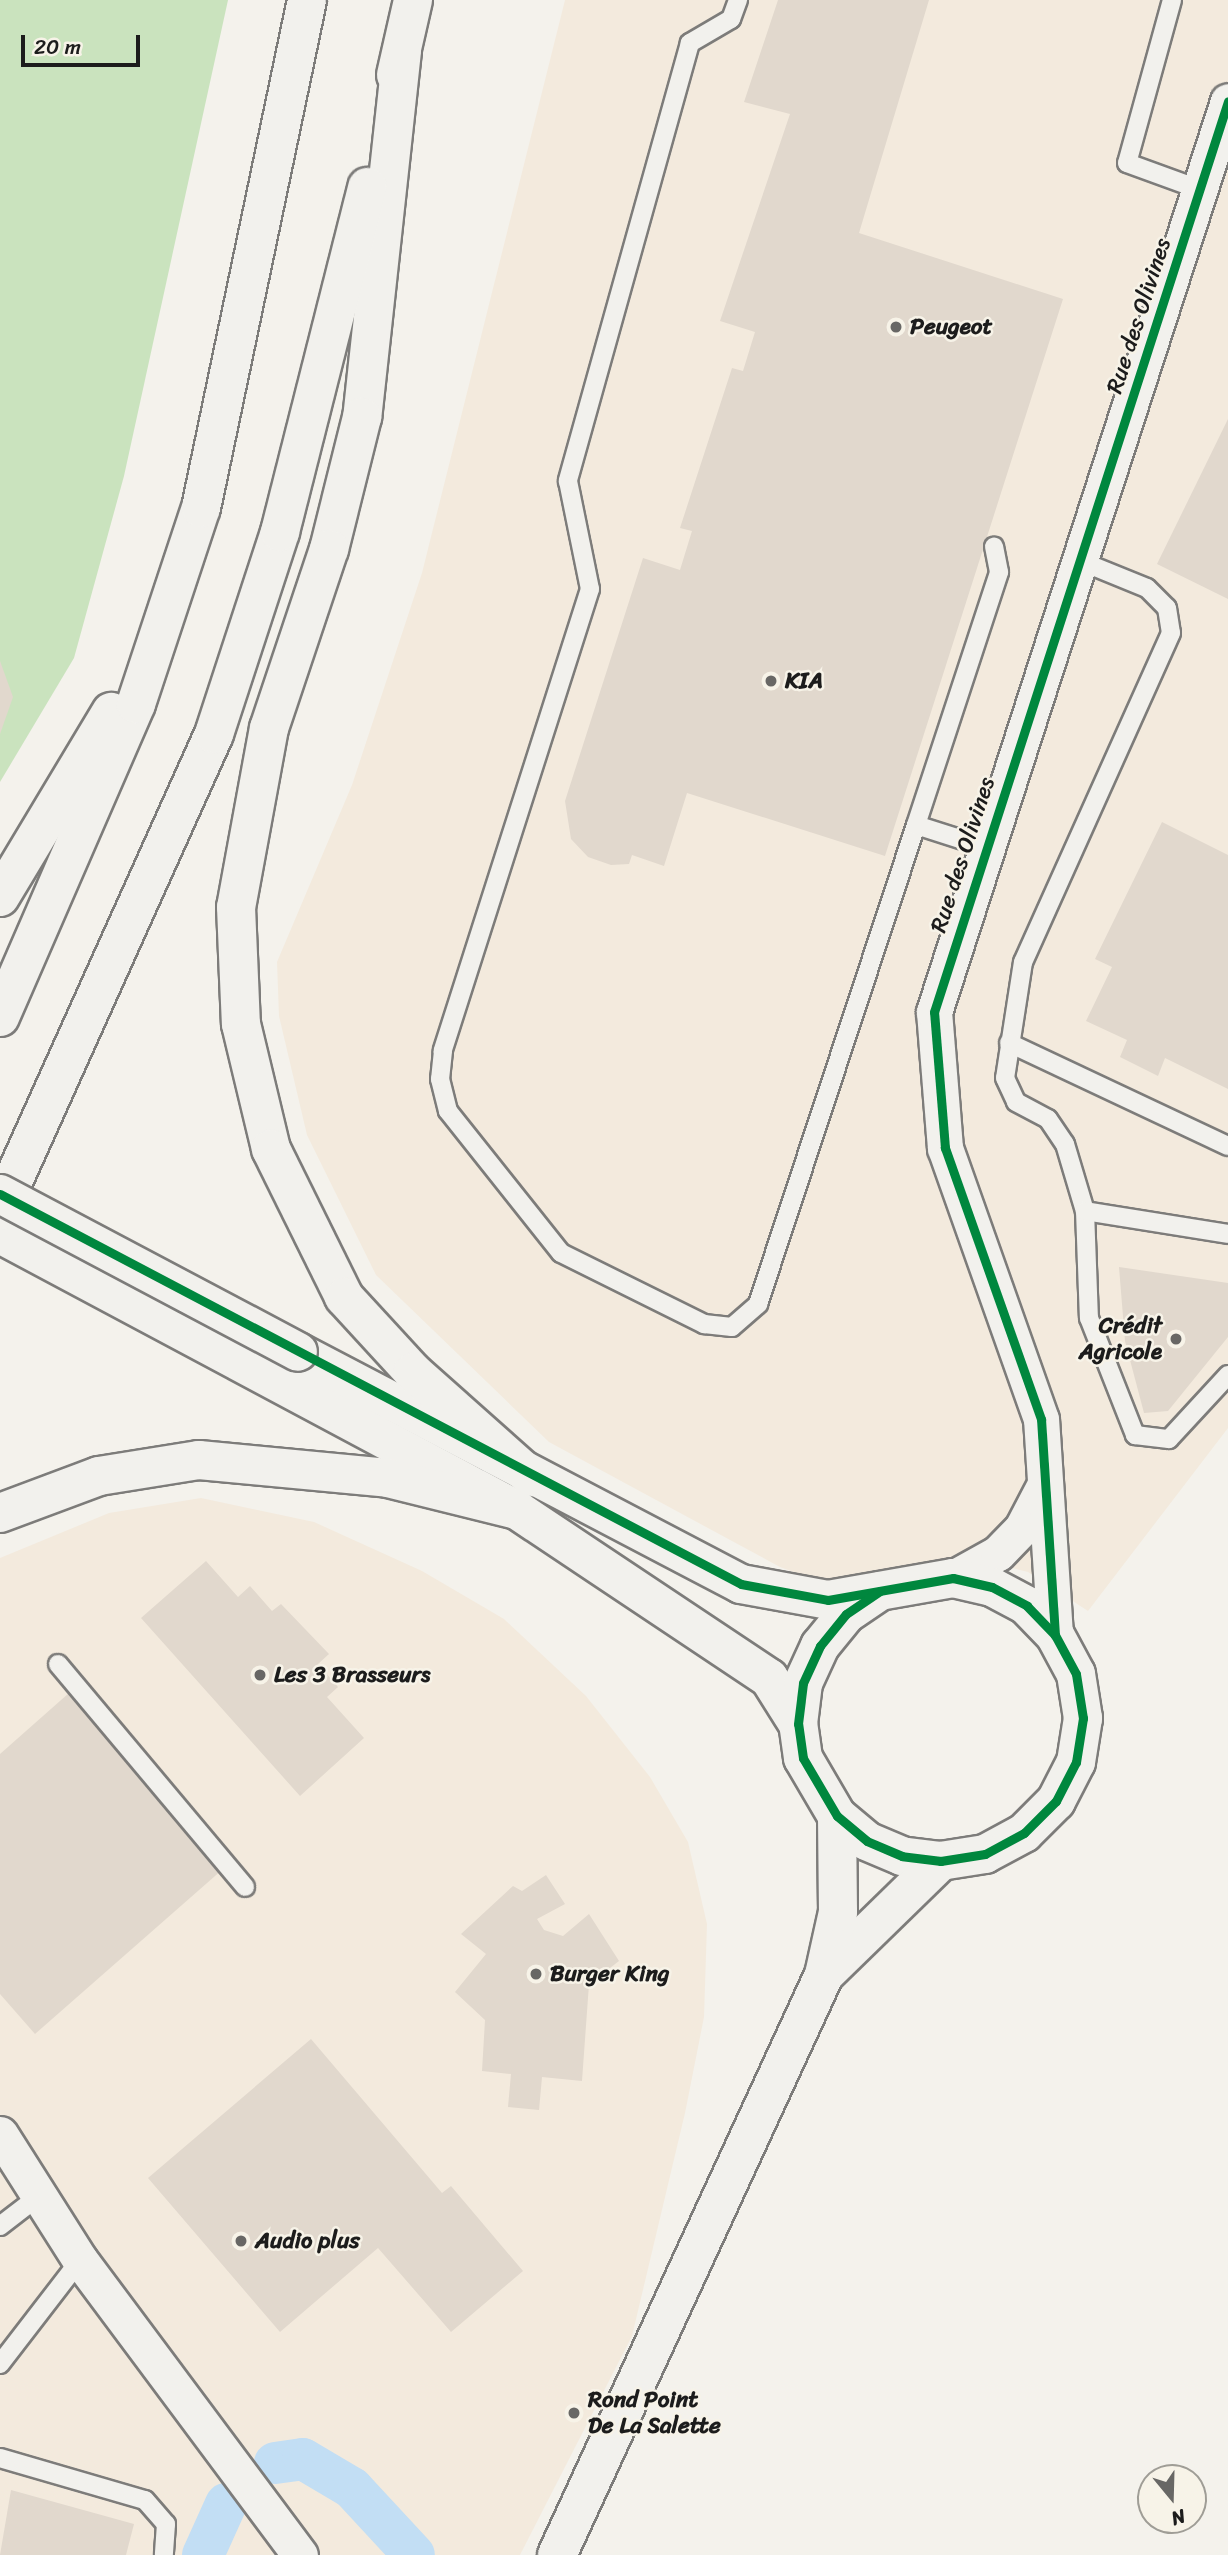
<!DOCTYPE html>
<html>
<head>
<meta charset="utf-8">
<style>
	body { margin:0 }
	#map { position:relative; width:1228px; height:2555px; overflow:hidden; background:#f4f2ec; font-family:Sriracha,sans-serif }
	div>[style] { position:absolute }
	.built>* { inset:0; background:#f3eadd }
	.green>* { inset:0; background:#cae3be }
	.canal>* { height:42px; margin:-21px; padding:0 21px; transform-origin:21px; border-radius:21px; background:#c2def4 }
	.building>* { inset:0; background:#e1d8cd }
	.roads { filter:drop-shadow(2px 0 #7d7c7a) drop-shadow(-2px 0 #7d7c7a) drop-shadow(0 2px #7d7c7a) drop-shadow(0 -2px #7d7c7a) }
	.lane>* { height:18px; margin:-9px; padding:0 9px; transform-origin:9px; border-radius:9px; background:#f2f1ed }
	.street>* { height:35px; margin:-17.5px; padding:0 17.5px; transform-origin:17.5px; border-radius:17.5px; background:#f2f1ed }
	.secondary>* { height:38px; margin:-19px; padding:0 19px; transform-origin:19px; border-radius:19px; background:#f2f1ed }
	.highway>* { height:38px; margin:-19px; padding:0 19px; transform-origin:19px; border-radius:19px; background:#f2f1ed }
	.bridges { filter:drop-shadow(2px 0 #7d7c7a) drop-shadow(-2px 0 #7d7c7a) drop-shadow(0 2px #7d7c7a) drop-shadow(0 -2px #7d7c7a) }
	.secondary-bridge>* { height:38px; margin:-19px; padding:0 19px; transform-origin:19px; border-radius:19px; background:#f2f1ed }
	.cycleway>* { height:9px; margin:-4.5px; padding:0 4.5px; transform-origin:4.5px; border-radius:4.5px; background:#00873e }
	.dots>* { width:19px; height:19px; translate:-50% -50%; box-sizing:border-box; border:4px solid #f7f3e8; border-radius:50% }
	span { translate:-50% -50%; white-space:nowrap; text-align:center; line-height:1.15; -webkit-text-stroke:5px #f7f3e8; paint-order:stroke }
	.street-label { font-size:23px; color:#1c1c1c }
	.poi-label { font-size:23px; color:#1c1c1c; font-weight:700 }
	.left { translate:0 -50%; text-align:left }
	.right { translate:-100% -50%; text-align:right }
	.north { position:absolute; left:1137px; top:2464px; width:70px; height:70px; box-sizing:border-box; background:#f7f3e8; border:2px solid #9f9d96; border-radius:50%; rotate:161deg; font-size:19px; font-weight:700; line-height:28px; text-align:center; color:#1c1c1c }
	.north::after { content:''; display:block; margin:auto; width:24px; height:32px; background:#686765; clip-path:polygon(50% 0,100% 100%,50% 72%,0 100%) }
	.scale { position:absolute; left:21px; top:35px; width:119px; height:32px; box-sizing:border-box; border:4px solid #1c1c1c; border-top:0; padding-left:9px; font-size:21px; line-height:24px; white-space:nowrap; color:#1c1c1c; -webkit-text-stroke:5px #f7f3e8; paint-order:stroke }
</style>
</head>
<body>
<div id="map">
	<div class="built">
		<div style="clip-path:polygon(565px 0,1228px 0,1228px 1428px,1088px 1611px,1028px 1572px,972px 1558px,824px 1583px,780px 1567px,549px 1442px,376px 1275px,307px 1135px,279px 1016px,277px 962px,352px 785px,422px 573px)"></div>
		<div style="clip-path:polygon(201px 1498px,314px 1522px,422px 1571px,504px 1619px,586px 1696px,650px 1777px,688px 1842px,707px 1924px,704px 2017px,685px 2113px,632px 2336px,520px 2555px,0 2555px,0 1558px,109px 1513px)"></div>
	</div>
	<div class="green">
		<div style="clip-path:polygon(0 0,228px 0,124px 476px,74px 658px,0 782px)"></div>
	</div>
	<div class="canal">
		<div style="left:275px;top:2463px;width:28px;rotate:-8deg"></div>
		<div style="left:303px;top:2459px;width:57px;rotate:30.6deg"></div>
		<div style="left:352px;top:2488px;width:91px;rotate:47.2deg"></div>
		<div style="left:203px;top:2555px;width:56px;rotate:-65.7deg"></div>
	</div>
	<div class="building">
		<div style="clip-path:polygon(778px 0,929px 0,859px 233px,1063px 299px,885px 856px,687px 793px,664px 866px,632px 855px,629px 864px,611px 865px,588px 857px,571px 839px,565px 801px,643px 558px,680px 570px,692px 531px,680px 528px,732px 368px,743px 371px,755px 332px,720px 321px,790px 114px,744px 102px)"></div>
		<div style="clip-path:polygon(1228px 419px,1228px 599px,1157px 564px)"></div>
		<div style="clip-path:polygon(0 661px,13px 697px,0 734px)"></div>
		<div style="clip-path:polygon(1162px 822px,1228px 855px,1228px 1089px,1165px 1058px,1158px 1076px,1120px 1057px,1127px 1040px,1086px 1021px,1112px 967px,1095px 959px)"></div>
		<div style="clip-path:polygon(1119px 1267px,1228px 1283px,1228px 1337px,1168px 1411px,1144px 1413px,1125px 1341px)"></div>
		<div style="clip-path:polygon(206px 1561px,238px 1597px,250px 1586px,272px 1611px,281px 1604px,329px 1654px,318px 1664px,338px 1687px,327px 1697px,364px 1738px,300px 1796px,141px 1618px)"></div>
		<div style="clip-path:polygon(69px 1693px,223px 1869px,35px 2034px,0 1994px,0 1754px)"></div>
		<div style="clip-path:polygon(546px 1875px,565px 1904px,537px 1919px,544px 1930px,563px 1936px,589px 1914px,619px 1961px,589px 1984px,582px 2081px,542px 2077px,539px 2110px,508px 2107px,511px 2074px,482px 2071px,485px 2020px,455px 1992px,486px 1954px,461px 1934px,513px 1886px,522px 1891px)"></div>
		<div style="clip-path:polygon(311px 2039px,442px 2193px,451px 2186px,523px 2271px,451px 2332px,378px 2248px,280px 2332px,148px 2178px)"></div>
		<div style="clip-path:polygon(11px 2490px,134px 2524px,126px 2555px,0 2555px)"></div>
	</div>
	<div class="roads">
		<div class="lane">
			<div style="left:738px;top:0;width:20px;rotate:110deg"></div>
			<div style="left:731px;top:19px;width:48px;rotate:149.7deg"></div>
			<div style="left:690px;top:43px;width:455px;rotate:105.6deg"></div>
			<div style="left:568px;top:481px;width:110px;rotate:78.5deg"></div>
			<div style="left:590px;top:589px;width:485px;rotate:107.7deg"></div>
			<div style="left:443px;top:1051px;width:28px;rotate:96deg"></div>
			<div style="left:440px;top:1079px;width:33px;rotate:76deg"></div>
			<div style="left:448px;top:1111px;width:181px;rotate:51.5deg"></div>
			<div style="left:561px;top:1253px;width:160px;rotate:26.4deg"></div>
			<div style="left:704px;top:1324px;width:28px;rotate:6deg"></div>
			<div style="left:732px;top:1327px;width:35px;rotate:-41deg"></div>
			<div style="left:758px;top:1304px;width:504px;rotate:-71.74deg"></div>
			<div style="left:916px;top:825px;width:72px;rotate:17.7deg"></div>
			<div style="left:1172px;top:0;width:169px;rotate:105.4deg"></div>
			<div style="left:1127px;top:163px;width:79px;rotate:20deg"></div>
			<div style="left:1078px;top:560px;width:74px;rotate:22.1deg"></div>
			<div style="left:1147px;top:588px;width:28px;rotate:45deg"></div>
			<div style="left:1167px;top:608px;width:25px;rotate:81deg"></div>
			<div style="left:1171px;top:633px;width:361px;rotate:114.2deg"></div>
			<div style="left:1023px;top:962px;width:117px;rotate:98.8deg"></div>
			<div style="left:1005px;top:1078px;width:26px;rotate:65deg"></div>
			<div style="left:1016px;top:1102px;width:36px;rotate:28deg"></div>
			<div style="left:1048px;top:1119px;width:30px;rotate:56deg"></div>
			<div style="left:1065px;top:1144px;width:70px;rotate:73.4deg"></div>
			<div style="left:1085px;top:1211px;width:107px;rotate:87.9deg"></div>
			<div style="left:1089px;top:1318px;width:126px;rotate:68.5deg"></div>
			<div style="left:1135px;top:1435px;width:34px;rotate:7deg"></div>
			<div style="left:1169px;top:1439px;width:87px;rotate:-47.3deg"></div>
			<div style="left:916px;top:825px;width:266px;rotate:-71.8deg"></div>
			<div style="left:999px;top:572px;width:26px;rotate:-101deg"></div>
			<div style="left:1009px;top:1043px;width:242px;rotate:25.2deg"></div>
			<div style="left:1085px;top:1211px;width:145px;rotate:9.1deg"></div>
			<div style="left:58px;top:1664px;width:291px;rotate:50deg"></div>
			<div style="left:0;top:2226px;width:49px;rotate:-37.6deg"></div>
			<div style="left:0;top:2364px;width:131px;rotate:-52.4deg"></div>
			<div style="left:0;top:2458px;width:151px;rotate:16.2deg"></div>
			<div style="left:145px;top:2500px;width:32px;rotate:49deg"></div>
			<div style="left:166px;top:2524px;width:31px;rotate:94deg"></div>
		</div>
		<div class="street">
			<div style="left:953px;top:1578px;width:51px;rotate:-29.1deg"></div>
			<div style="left:998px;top:1553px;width:35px;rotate:-46deg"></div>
			<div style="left:1022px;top:1528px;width:47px;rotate:-62.4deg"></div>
			<div style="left:1055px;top:1635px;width:216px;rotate:-93.7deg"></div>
			<div style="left:1041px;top:1419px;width:288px;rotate:-109.5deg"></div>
			<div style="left:945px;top:1148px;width:136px;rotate:-94.6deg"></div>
			<div style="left:934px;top:1012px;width:957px;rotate:-72.11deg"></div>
			<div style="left:0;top:2134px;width:149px;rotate:57.6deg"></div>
			<div style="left:80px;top:2260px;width:368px;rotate:53.3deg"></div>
		</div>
		<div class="secondary">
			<div style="left:0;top:1234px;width:586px;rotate:28.1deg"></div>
			<div style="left:517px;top:1510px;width:303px;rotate:33.7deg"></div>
			<div style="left:769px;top:1678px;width:54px;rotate:57.8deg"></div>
			<div style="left:298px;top:1352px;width:500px;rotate:27.64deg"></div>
			<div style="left:741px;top:1584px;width:88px;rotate:10.4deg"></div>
			<div style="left:828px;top:1600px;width:127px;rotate:-10deg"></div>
			<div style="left:953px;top:1578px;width:40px;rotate:13deg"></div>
			<div style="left:992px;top:1587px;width:40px;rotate:28deg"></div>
			<div style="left:1027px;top:1606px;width:40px;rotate:46deg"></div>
			<div style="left:1055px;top:1635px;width:44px;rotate:61.7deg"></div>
			<div style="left:1076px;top:1674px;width:45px;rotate:81deg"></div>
			<div style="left:1083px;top:1718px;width:45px;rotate:99deg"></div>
			<div style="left:1076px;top:1762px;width:44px;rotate:117.1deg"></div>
			<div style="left:1056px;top:1801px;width:45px;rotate:135deg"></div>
			<div style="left:1024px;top:1833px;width:44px;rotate:151.7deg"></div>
			<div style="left:985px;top:1854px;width:45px;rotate:171deg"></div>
			<div style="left:941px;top:1861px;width:39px;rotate:-173deg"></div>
			<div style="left:902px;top:1856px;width:38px;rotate:-157deg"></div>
			<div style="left:867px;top:1841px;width:39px;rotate:-140deg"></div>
			<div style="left:837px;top:1816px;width:67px;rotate:-120.4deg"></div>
			<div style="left:803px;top:1758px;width:34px;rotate:-98deg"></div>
			<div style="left:798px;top:1724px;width:41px;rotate:-83deg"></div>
			<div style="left:803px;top:1683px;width:41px;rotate:-65.3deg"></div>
			<div style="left:820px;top:1646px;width:41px;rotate:-50.9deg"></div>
			<div style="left:846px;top:1614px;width:41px;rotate:-34.1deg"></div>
			<div style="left:824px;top:1975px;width:163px;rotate:-44.3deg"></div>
			<div style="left:557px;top:2555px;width:639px;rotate:-65.28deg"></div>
			<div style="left:824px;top:1975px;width:65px;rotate:-77.5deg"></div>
			<div style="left:838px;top:1912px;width:96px;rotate:-90.6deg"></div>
		</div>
		<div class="highway">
			<div style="left:402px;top:51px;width:368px;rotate:96.2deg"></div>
			<div style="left:362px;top:417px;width:136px;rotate:104deg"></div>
			<div style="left:329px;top:549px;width:189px;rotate:108.5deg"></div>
			<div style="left:269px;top:728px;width:182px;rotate:100.4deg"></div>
			<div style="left:236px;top:907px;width:117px;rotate:87.6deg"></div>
			<div style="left:241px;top:1024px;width:129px;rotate:76.5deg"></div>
			<div style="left:271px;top:1149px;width:165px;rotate:63.7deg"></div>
			<div style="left:344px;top:1297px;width:102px;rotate:47.4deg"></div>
			<div style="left:413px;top:1372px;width:158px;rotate:41.7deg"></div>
			<div style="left:396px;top:75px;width:77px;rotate:-77.2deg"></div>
			<div style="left:0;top:897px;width:216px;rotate:-59deg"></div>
			<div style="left:0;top:1017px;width:341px;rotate:-66.5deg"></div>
			<div style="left:136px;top:704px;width:206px;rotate:-71.7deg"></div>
			<div style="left:201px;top:508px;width:519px;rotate:-78.21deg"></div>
			<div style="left:0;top:1210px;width:522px;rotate:-65.79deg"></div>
			<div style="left:214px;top:734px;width:213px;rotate:-71.9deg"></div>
			<div style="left:280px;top:532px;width:356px;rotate:-75.8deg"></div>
			<div style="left:0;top:1513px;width:106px;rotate:-20.5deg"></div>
			<div style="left:99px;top:1476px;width:101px;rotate:-9.1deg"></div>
			<div style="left:199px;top:1460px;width:190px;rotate:5.4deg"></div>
			<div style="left:388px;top:1478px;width:133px;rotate:13.9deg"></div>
		</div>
	</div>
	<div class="bridges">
		<div class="secondary-bridge">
			<div style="left:0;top:1194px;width:337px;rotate:27.9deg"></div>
		</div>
	</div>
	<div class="cycleway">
		<div style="left:0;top:1194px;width:837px;rotate:27.76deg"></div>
		<div style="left:741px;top:1584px;width:88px;rotate:10.4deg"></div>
		<div style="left:828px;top:1600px;width:127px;rotate:-10deg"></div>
		<div style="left:953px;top:1578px;width:40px;rotate:13deg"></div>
		<div style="left:992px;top:1587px;width:40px;rotate:28deg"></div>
		<div style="left:1027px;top:1606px;width:40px;rotate:46deg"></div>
		<div style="left:1055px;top:1635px;width:44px;rotate:61.7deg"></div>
		<div style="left:1076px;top:1674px;width:45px;rotate:81deg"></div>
		<div style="left:1083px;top:1718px;width:45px;rotate:99deg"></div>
		<div style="left:1076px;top:1762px;width:44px;rotate:117.1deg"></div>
		<div style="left:1056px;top:1801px;width:45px;rotate:135deg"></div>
		<div style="left:1024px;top:1833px;width:44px;rotate:151.7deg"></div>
		<div style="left:985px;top:1854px;width:45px;rotate:171deg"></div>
		<div style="left:941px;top:1861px;width:39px;rotate:-173deg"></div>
		<div style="left:902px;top:1856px;width:38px;rotate:-157deg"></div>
		<div style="left:867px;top:1841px;width:39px;rotate:-140deg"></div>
		<div style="left:837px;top:1816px;width:67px;rotate:-120.4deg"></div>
		<div style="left:803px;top:1758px;width:34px;rotate:-98deg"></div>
		<div style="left:798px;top:1724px;width:41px;rotate:-83deg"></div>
		<div style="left:803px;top:1683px;width:41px;rotate:-65.3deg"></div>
		<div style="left:820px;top:1646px;width:41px;rotate:-50.9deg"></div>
		<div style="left:846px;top:1614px;width:41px;rotate:-34.1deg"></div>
		<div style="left:1055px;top:1635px;width:216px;rotate:-93.7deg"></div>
		<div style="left:1041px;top:1419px;width:288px;rotate:-109.5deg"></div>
		<div style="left:945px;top:1148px;width:136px;rotate:-94.6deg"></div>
		<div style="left:934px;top:1012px;width:957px;rotate:-72.11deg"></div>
	</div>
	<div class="dots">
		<div style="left:896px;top:327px;background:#686765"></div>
		<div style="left:771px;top:681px;background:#686765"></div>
		<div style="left:1176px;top:1339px;background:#686765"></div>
		<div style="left:260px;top:1675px;background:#686765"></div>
		<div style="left:536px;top:1974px;background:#686765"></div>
		<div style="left:241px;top:2241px;background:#686765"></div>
		<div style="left:574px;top:2413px;background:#686765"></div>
	</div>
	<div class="street-label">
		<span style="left:1139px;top:316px;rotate:-72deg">Rue des Olivines</span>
		<span style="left:963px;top:855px;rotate:-72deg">Rue des Olivines</span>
	</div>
	<div class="poi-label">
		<span class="left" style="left:910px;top:327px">Peugeot</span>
		<span class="left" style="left:785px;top:681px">KIA</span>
		<span class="right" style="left:1162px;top:1339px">Crédit<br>Agricole</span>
		<span class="left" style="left:274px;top:1675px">Les 3 Brasseurs</span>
		<span class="left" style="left:550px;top:1974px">Burger King</span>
		<span class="left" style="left:255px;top:2241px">Audio plus</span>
		<span class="left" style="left:588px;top:2413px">Rond Point<br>De La Salette</span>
	</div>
	<div class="north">N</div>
	<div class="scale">20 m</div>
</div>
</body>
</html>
